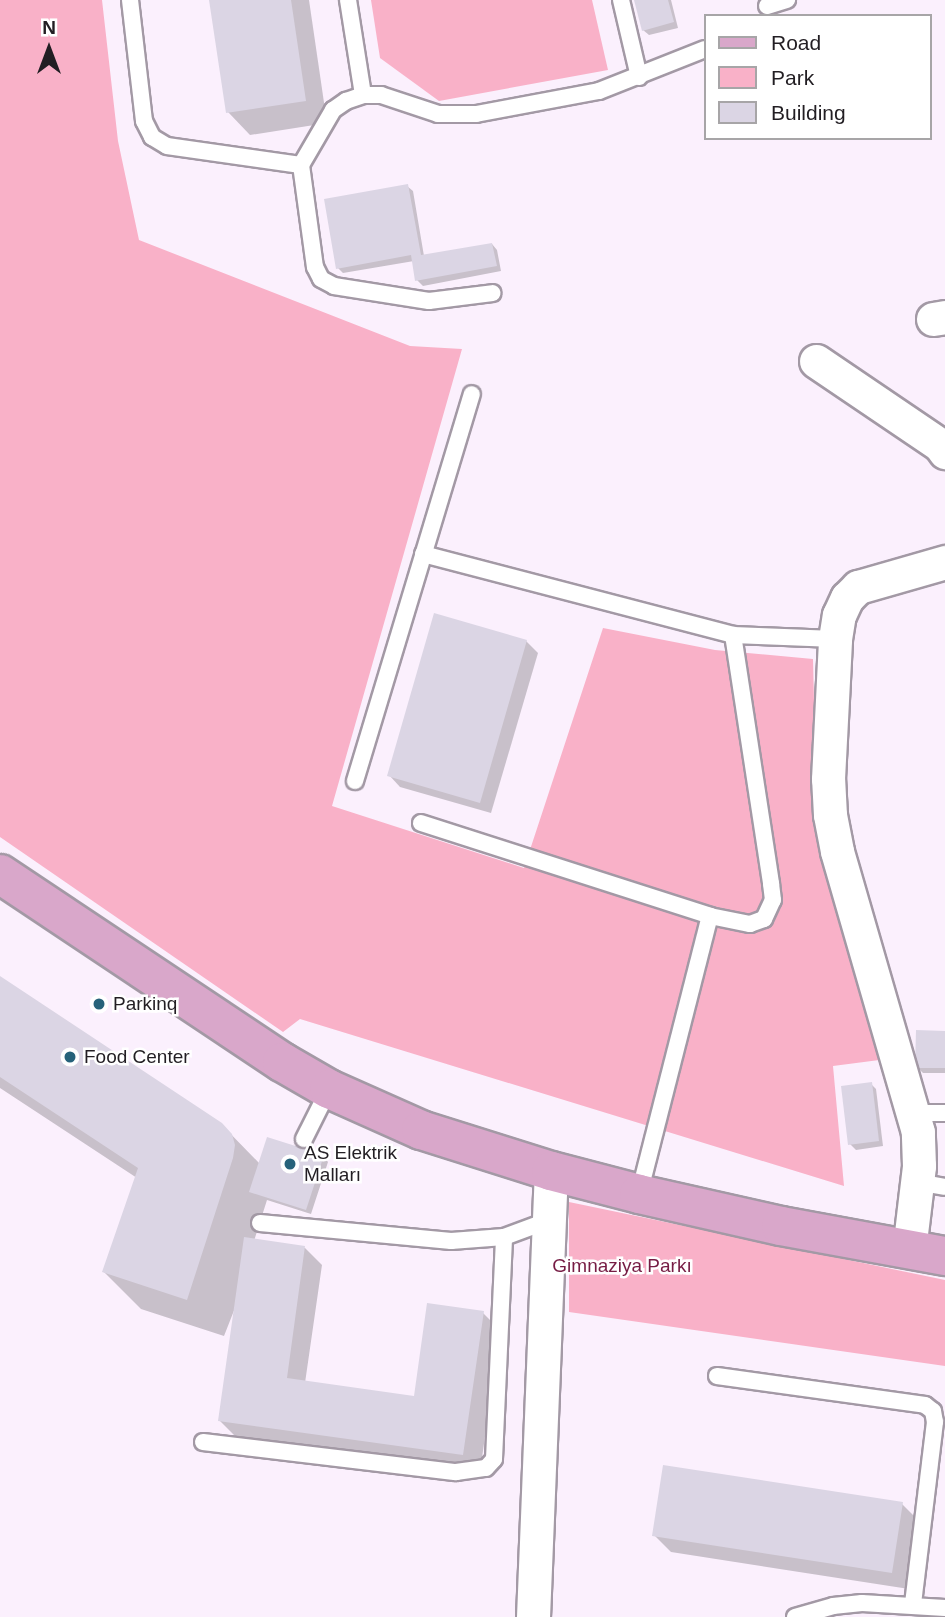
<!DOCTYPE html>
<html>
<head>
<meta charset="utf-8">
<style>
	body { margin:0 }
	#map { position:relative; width:945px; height:1617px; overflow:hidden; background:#fbf0fd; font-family:Helvetica,sans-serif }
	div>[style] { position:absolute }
	.green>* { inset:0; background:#f9b1c8 }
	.shadow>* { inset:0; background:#0003 }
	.building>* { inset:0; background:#dbd5e4 }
	.roads { filter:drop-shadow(2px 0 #a399a5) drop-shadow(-2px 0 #a399a5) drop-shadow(0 2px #a399a5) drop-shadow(0 -2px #a399a5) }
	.service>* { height:16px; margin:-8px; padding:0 8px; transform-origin:8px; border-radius:8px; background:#fff }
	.minor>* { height:33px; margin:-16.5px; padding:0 16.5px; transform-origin:16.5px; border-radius:16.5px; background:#fff }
	.primary>* { height:38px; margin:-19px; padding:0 19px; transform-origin:19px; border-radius:19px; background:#d9a7ca }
	.dots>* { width:19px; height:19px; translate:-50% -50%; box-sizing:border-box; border:4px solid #fff; border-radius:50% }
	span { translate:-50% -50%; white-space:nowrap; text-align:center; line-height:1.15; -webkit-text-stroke:5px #fff; paint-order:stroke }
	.poi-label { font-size:19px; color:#221e23 }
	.left { translate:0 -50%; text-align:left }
	.park-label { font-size:19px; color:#761c44 }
	.legend { position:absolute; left:704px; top:14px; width:228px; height:126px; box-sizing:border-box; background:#fff; border:2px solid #a7a5a7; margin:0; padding:9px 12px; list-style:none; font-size:21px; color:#221e23 }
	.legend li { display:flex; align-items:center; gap:14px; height:35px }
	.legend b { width:35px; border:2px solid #a7a5a7 }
	.north { position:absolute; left:14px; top:14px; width:70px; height:70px; -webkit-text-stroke:5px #fff; paint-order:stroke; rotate:0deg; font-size:19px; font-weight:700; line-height:28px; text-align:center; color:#221e23 }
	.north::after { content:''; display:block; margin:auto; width:24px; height:32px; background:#221e23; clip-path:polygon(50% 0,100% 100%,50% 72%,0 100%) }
</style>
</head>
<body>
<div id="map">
	<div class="green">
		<div style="clip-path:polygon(0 0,102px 0,118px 141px,139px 240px,410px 346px,462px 349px,332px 806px,524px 868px,603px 628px,715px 650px,813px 659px,817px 824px,887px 1059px,833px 1066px,844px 1186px,300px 1019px,283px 1032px,0 837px)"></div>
		<div style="clip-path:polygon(371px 0,592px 0,608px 70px,439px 101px,380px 58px)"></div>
		<div style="clip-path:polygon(569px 1202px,945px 1280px,945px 1366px,569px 1312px)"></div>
	</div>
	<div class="shadow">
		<div style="clip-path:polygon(211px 0,309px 0,327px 123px,250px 135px,228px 112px)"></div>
		<div style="clip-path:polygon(636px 0,671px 0,678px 28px,649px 35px,643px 30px)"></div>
		<div style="clip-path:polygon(407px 186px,413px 191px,424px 256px,492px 244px,497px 250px,501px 271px,423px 286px,417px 280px,414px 261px,343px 273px,338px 268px)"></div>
		<div style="clip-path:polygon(526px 641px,538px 653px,491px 813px,400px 787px,389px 775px)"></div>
		<div style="clip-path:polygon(0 980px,221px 1124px,260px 1164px,323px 1156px,328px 1162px,311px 1214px,267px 1200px,254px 1241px,305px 1248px,322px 1265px,305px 1383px,415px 1398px,483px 1313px,500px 1330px,480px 1472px,237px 1438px,219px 1420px,235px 1308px,224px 1336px,141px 1309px,104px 1272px,137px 1178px,0 1088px)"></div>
		<div style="clip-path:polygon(945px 1032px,945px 1073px,923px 1073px,917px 1067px)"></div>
		<div style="clip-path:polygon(871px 1084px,876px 1089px,883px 1146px,856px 1150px,850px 1144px)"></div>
		<div style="clip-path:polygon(902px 1504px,919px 1521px,909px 1589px,671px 1552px,654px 1535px)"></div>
	</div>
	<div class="building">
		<div style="clip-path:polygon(209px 0,291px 0,306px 101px,226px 113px)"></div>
		<div style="clip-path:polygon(634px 0,668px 0,674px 22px,642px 31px)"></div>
		<div style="clip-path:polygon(408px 184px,421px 255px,492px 243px,497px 266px,415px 281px,411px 255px,336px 269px,324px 199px)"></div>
		<div style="clip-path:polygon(434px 613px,527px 640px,480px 803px,387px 776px)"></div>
		<div style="clip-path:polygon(0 976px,222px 1123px,232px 1134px,235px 1145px,233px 1158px,187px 1300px,102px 1272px,138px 1168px,0 1077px)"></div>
		<div style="clip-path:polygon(916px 1030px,945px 1031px,945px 1068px,915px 1068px)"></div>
		<div style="clip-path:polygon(872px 1082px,879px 1141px,848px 1145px,841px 1086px)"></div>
		<div style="clip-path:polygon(267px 1137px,324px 1155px,306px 1210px,249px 1192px)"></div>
		<div style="clip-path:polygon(244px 1237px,305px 1246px,287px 1378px,414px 1396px,427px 1303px,484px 1311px,463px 1455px,218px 1421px)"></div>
		<div style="clip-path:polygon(663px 1465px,903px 1502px,892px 1573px,652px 1536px)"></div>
	</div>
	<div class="roads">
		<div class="service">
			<div style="left:130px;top:0;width:122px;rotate:83.4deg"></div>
			<div style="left:144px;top:121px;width:18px;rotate:63deg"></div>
			<div style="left:152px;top:137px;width:17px;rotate:31deg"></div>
			<div style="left:167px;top:146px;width:135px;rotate:8.1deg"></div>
			<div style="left:301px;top:165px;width:64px;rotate:-59.8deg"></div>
			<div style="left:333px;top:110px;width:16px;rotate:-35deg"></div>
			<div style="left:346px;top:101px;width:18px;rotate:-19deg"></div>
			<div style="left:363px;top:95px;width:18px"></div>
			<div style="left:381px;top:95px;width:60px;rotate:18.4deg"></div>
			<div style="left:438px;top:114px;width:38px"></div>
			<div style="left:476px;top:114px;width:125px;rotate:-10.6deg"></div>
			<div style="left:599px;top:91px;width:114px;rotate:-21.6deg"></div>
			<div style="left:348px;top:0;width:96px;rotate:81deg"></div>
			<div style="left:621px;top:0;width:79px;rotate:76.8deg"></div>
			<div style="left:767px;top:6px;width:21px;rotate:-17deg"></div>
			<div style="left:301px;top:165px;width:103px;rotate:82.2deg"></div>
			<div style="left:315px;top:267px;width:13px;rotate:63deg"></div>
			<div style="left:321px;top:279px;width:15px;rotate:28deg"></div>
			<div style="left:334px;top:286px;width:96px;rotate:9deg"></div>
			<div style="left:429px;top:301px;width:64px;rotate:-7.1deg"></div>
			<div style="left:423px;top:554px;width:320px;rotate:14.6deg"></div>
			<div style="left:733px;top:635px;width:102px;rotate:2.2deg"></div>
			<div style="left:355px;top:781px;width:404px;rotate:-73.2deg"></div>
			<div style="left:421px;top:823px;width:304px;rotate:17.8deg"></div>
			<div style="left:710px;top:916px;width:41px;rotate:11.3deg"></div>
			<div style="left:750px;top:924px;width:15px;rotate:-20deg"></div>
			<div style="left:764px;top:919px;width:21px;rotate:-65deg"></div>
			<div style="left:773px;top:900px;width:17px;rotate:-97deg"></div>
			<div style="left:771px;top:883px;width:251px;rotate:-98.7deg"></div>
			<div style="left:913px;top:1113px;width:32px"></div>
			<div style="left:304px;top:1139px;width:56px;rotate:-63.4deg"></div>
			<div style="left:917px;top:1182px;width:28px;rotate:10deg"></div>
			<div style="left:639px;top:1194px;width:287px;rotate:-75.7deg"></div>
			<div style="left:260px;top:1223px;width:192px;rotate:5.4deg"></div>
			<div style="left:451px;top:1241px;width:53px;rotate:-4.3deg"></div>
			<div style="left:504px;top:1237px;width:46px;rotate:-20.4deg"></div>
			<div style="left:717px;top:1376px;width:210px;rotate:7.9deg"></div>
			<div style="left:925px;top:1405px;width:10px;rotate:37deg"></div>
			<div style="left:933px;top:1411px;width:11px;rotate:80deg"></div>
			<div style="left:935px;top:1422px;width:183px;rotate:96.9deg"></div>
			<div style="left:203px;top:1442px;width:255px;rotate:6.8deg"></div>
			<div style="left:456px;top:1472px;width:30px;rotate:-8deg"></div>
			<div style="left:486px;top:1468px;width:12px;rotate:-48deg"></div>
			<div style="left:494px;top:1459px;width:222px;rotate:-87.4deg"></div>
			<div style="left:795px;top:1617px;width:40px;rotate:-16deg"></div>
			<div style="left:833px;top:1606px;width:29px;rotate:-6deg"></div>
			<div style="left:862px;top:1603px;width:83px;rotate:3.4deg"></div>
		</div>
		<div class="minor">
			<div style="left:933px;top:319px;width:12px;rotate:-9deg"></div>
			<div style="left:816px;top:361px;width:150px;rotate:34.1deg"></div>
			<div style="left:940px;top:445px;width:9px;rotate:54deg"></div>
			<div style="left:909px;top:1250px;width:85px;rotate:-83.2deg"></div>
			<div style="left:919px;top:1166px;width:34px;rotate:-92deg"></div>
			<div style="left:918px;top:1132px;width:292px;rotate:-106.1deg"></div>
			<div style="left:837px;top:851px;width:37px;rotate:-101deg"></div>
			<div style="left:830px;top:815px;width:36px;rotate:-93deg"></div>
			<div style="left:828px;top:779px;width:140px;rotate:-87.1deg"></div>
			<div style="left:835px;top:639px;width:24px;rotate:-81deg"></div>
			<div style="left:839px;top:615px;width:19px;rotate:-65deg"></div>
			<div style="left:847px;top:598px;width:16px;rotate:-45deg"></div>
			<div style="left:858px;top:587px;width:91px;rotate:-16deg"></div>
			<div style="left:533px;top:1617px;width:446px;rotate:-87.7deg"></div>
		</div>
		<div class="primary">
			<div style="left:0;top:874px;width:339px;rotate:33.7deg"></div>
			<div style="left:282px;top:1062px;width:54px;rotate:29.9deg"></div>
			<div style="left:329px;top:1089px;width:101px;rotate:24deg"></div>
			<div style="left:421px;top:1130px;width:136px;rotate:17.5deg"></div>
			<div style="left:551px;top:1171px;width:91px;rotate:14.6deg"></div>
			<div style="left:639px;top:1194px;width:146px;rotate:12.7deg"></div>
			<div style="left:781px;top:1226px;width:167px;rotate:10.4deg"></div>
		</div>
	</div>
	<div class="dots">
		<div style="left:99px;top:1004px;background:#26627a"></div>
		<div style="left:70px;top:1057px;background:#26627a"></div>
		<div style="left:290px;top:1164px;background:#26627a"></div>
	</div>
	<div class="poi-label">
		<span class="left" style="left:113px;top:1004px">Parkinq</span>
		<span class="left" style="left:84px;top:1057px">Food Center</span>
		<span class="left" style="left:304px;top:1164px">AS Elektrik<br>Malları</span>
	</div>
	<div class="park-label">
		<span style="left:622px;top:1266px">Gimnaziya Parkı</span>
	</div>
	<ul class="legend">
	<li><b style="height:9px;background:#d9a7ca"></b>Road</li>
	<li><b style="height:19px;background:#f9b1c8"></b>Park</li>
	<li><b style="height:19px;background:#dbd5e4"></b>Building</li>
	</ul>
	<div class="north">N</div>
</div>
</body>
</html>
